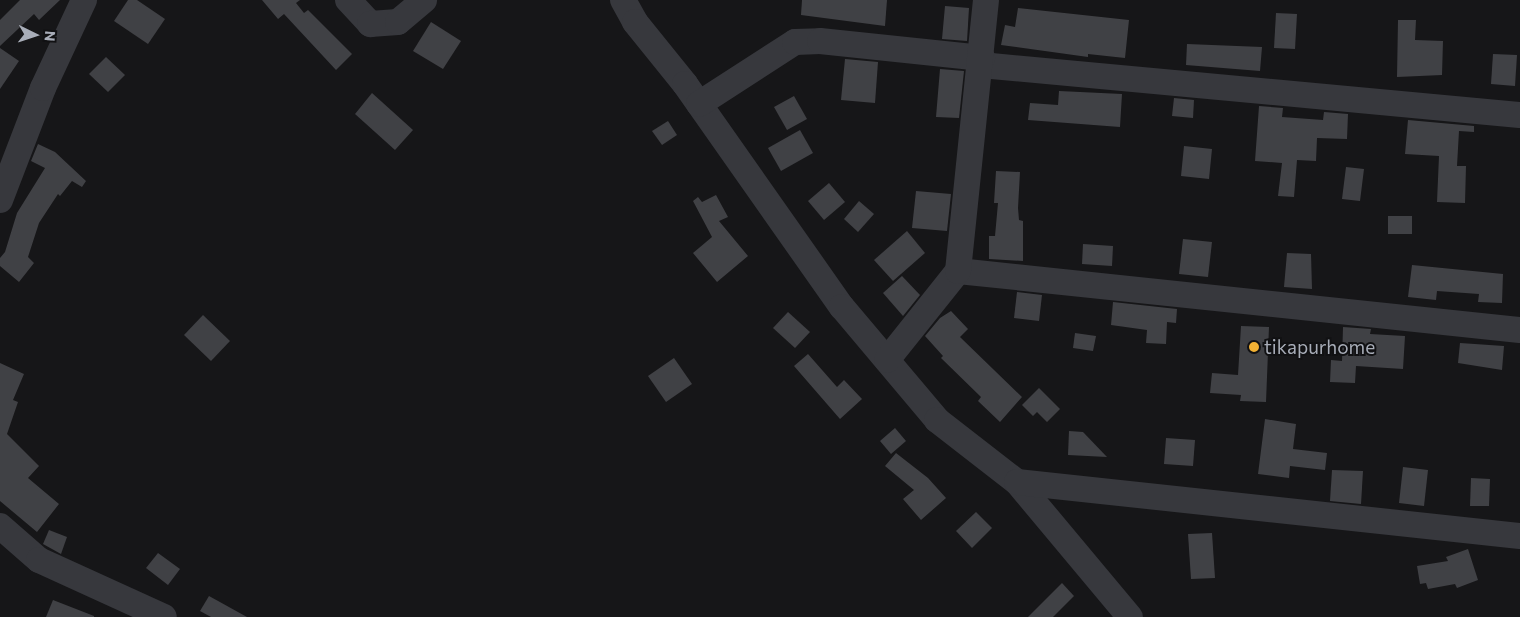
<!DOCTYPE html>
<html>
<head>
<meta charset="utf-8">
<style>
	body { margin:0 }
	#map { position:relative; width:1520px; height:617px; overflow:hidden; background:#161618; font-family:Commissioner,sans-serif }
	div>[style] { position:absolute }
	.building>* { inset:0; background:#404145 }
	.minor>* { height:26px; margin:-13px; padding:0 13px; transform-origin:13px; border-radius:13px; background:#37383d }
	.dots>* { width:14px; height:14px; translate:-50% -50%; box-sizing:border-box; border:2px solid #111113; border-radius:50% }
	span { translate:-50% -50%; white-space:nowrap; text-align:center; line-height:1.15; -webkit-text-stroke:4px #111113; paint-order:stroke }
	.poi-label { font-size:19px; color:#a8adb8 }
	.left { translate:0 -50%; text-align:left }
	.north { position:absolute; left:10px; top:10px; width:50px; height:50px; -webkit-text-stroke:4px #111113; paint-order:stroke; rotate:94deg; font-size:14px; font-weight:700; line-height:20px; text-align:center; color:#a8adb8 }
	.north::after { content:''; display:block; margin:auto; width:18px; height:22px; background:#a8adb8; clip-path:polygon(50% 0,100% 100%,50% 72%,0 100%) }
</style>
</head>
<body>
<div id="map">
	<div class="building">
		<div style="clip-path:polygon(20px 0,60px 0,39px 20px,34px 14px,0 46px,0 20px)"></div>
		<div style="clip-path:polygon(128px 0,137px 0,165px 19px,148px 44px,114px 21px)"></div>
		<div style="clip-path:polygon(262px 0,300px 0,296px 3px,304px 13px,308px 10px,352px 54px,336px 70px,284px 14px,278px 19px)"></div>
		<div style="clip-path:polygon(802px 0,887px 0,885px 26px,801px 15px)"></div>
		<div style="clip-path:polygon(945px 6px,969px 8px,967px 41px,942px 39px)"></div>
		<div style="clip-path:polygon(1018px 8px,1129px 20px,1125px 58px,1088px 54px,1088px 57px,1001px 45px,1005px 25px,1015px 27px)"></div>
		<div style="clip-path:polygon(1276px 13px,1297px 14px,1295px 49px,1274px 48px)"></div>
		<div style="clip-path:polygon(1398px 20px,1416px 20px,1415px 40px,1443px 41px,1442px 75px,1397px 77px)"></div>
		<div style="clip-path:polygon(431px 22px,461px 41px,443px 69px,413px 51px)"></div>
		<div style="clip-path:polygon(1187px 44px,1262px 47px,1260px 71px,1186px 65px)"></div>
		<div style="clip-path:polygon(0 48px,19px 61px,0 89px)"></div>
		<div style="clip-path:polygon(1493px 54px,1517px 55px,1515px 86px,1491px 84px)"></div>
		<div style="clip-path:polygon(106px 57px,125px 75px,108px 92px,89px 74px)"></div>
		<div style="clip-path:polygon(845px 59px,878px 62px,875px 103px,841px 100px)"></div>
		<div style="clip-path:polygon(940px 69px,964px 71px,959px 118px,936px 117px)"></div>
		<div style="clip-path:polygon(1059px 91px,1122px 94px,1120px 127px,1028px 120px,1030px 103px,1058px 105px)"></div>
		<div style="clip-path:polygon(372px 93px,413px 130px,395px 150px,355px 114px)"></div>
		<div style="clip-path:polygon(794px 96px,807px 119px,787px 130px,774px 107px)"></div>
		<div style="clip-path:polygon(1174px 98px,1194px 100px,1193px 118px,1172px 116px)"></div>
		<div style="clip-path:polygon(1259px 106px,1283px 108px,1282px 117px,1323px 120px,1324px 112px,1348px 114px,1347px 139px,1317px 138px,1316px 161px,1297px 160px,1294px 197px,1278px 196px,1282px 163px,1255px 161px)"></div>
		<div style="clip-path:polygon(1408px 120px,1474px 126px,1474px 132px,1459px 131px,1457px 166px,1466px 166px,1465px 203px,1437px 202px,1439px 156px,1405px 154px)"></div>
		<div style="clip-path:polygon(668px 121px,677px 135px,662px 145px,652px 131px)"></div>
		<div style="clip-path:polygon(800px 130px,813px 153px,781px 171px,768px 148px)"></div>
		<div style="clip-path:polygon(38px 144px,55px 152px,86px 181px,82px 187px,72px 181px,60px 196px,58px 194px,39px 223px,28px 257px,34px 263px,19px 282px,0 266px,0 258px,5px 252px,17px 213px,45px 168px,31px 161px)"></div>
		<div style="clip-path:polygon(1184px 146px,1212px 149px,1209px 179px,1181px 176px)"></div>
		<div style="clip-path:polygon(1346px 167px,1364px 169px,1360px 201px,1342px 199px)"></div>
		<div style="clip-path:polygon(996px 171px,1020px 172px,1018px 208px,1019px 220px,1023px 221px,1023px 261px,989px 259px,989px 236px,995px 236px,998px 203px,994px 203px)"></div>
		<div style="clip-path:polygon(829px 183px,845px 202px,824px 220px,808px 201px)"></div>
		<div style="clip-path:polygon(916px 191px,951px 194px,947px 231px,912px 228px)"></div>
		<div style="clip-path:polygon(716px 195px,728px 217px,719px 221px,748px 256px,717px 282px,693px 253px,712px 237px,693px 201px,698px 197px,702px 202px)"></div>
		<div style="clip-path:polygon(859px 201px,874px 214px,858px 232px,844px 219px)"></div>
		<div style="clip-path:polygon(1388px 216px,1412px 216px,1412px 234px,1388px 234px)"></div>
		<div style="clip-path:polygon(907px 231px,925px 253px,893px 281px,874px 260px)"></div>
		<div style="clip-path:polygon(1183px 239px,1212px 242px,1208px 277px,1179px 274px)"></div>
		<div style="clip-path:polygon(1083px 244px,1113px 246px,1112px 266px,1082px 264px)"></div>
		<div style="clip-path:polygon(1287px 253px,1311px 254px,1312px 289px,1284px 287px)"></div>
		<div style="clip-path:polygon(1412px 265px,1503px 274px,1502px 303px,1478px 302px,1479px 294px,1437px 291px,1436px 300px,1408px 297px)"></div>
		<div style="clip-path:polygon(902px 276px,920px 295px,903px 316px,883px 293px)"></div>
		<div style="clip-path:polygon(1017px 292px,1042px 295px,1039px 321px,1014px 318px)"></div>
		<div style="clip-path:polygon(1113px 302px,1177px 309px,1176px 323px,1167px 322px,1166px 344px,1146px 343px,1147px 330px,1111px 325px)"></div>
		<div style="clip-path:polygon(951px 311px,968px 329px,960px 337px,1022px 397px,1000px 422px,978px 401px,981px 397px,941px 358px,943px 356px,925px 336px,940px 318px)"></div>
		<div style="clip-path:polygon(788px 312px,810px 332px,795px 348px,773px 328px)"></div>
		<div style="clip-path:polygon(203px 315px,230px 341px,211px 361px,184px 335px)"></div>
		<div style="clip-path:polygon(1241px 326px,1269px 327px,1266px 402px,1240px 401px,1241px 395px,1210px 393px,1212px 373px,1238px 375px)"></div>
		<div style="clip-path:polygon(1343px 327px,1371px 329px,1370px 334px,1405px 336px,1403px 369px,1356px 366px,1355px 383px,1330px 382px,1331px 360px,1342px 361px)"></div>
		<div style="clip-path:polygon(1075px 333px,1096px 336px,1093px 351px,1073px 348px)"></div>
		<div style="clip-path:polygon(1460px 343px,1504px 346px,1502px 370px,1458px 363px)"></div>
		<div style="clip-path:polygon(808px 354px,837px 387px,844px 380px,862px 399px,840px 419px,794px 366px)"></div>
		<div style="clip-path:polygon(674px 358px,692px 384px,666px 402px,648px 376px)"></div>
		<div style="clip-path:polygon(0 363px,24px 374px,13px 400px,18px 402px,7px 434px,39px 466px,28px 478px,59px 504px,37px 532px,0 501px)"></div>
		<div style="clip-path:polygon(1039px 388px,1060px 409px,1047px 422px,1037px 412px,1033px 416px,1022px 405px)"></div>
		<div style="clip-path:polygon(1265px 419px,1296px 424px,1293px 449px,1327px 453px,1325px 470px,1290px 466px,1289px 478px,1258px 474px)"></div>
		<div style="clip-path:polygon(895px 428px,906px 441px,891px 454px,880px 441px)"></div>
		<div style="clip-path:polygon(1069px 431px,1083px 432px,1107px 457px,1068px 455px)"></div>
		<div style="clip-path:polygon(1166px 438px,1195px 440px,1193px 466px,1164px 464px)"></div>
		<div style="clip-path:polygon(896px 453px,928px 478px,946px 498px,921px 520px,903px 499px,914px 490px,885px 466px)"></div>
		<div style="clip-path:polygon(1403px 467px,1428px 470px,1424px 506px,1399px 503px)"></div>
		<div style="clip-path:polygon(1332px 470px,1363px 471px,1361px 504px,1330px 501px)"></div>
		<div style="clip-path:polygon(1471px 478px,1490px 479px,1489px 506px,1470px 506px)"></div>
		<div style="clip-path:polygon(976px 512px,992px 528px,972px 548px,956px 531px)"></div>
		<div style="clip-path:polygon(49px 530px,67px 537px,61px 554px,43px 544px)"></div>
		<div style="clip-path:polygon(1212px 533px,1215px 578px,1191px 579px,1188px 534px)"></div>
		<div style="clip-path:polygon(1468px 549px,1478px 580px,1457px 588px,1455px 584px,1428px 589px,1426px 583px,1420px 584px,1417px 566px,1448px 561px,1446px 557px)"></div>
		<div style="clip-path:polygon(158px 553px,180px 569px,168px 585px,146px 568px)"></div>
		<div style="clip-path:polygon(1062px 583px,1074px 596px,1053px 617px,1028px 617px)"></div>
		<div style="clip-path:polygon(209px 596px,247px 617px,211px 617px,200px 611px)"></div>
		<div style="clip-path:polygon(53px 600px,94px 616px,94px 617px,46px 617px)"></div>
	</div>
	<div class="minor">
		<div style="left:348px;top:0;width:33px;rotate:47deg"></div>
		<div style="left:370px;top:24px;width:28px;rotate:-4deg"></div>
		<div style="left:398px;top:22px;width:34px;rotate:-40deg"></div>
		<div style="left:623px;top:0;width:25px;rotate:61deg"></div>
		<div style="left:635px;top:22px;width:80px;rotate:51.1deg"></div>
		<div style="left:685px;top:84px;width:273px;rotate:54.9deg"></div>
		<div style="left:842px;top:307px;width:148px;rotate:49.9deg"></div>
		<div style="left:937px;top:420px;width:101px;rotate:37.8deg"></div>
		<div style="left:1017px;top:482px;width:176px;rotate:50.1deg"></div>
		<div style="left:981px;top:65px;width:541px;rotate:5.3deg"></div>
		<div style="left:699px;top:104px;width:114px;rotate:-32.9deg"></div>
		<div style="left:795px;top:42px;width:25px;rotate:-2deg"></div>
		<div style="left:820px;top:41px;width:163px;rotate:6deg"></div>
		<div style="left:0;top:200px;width:120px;rotate:-69deg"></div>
		<div style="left:43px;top:88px;width:97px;rotate:-65deg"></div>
		<div style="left:958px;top:271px;width:565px;rotate:5.99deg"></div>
		<div style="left:887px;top:360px;width:114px;rotate:-51.4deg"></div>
		<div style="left:958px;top:271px;width:272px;rotate:-84.1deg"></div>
		<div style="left:1017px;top:482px;width:506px;rotate:6.13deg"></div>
		<div style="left:0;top:526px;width:52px;rotate:41.1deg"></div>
		<div style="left:39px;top:560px;width:137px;rotate:24.5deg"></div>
	</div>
	<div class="dots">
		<div style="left:1254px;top:347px;background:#f2b134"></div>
	</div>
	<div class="poi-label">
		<span class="left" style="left:1264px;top:347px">tikapurhome</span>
	</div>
	<div class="north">N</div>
</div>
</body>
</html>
